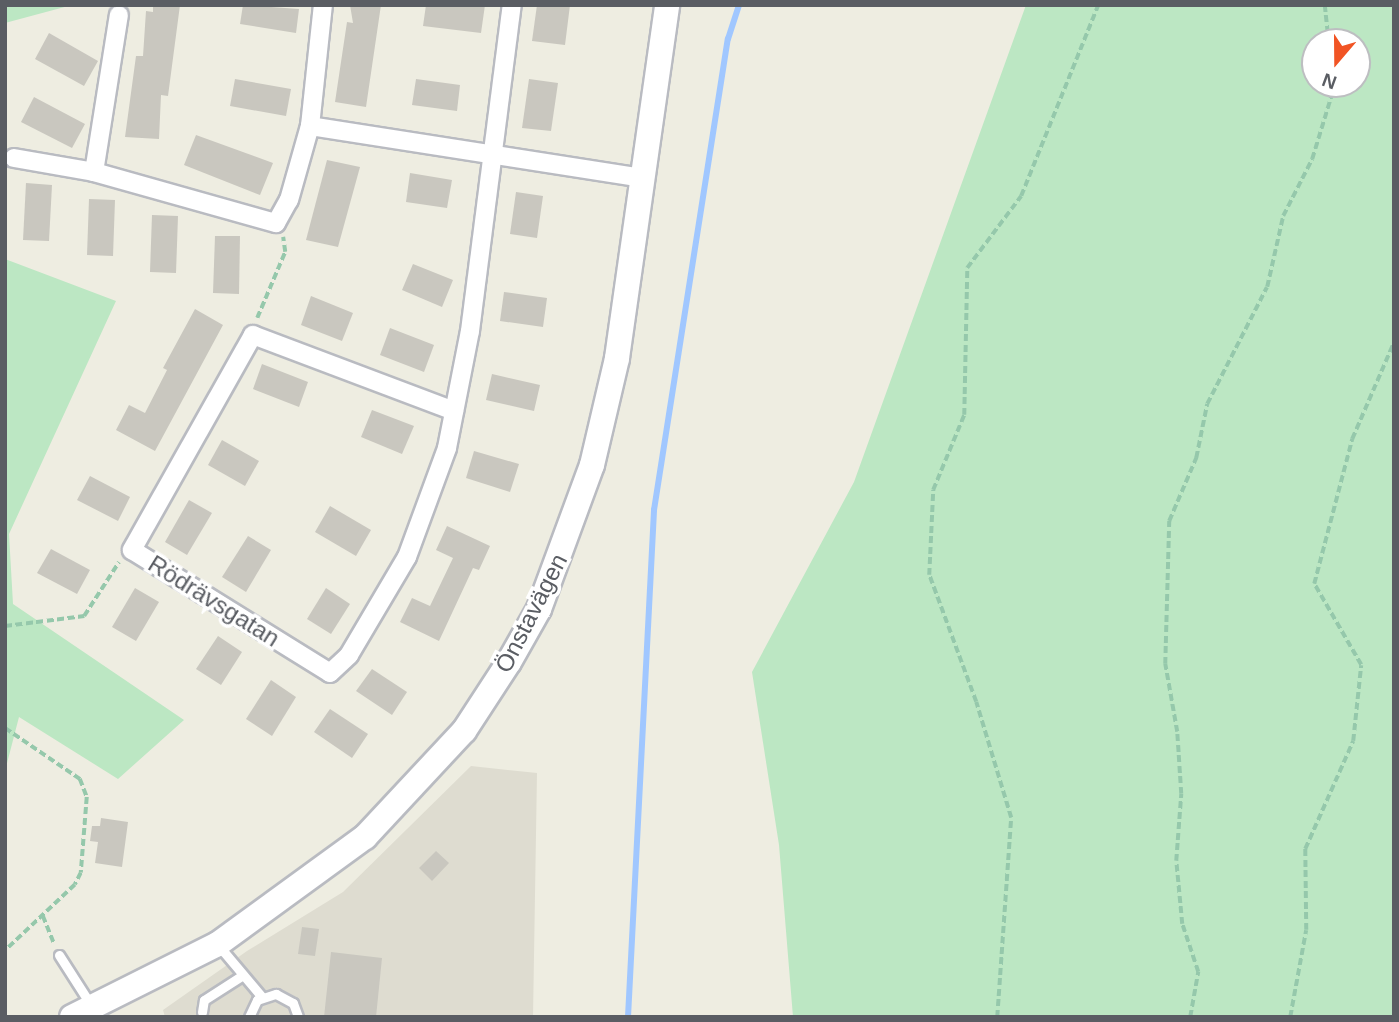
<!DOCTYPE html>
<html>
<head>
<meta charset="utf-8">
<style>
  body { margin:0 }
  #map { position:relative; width:1399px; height:1022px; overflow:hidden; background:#eeede1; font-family:Helvetica,sans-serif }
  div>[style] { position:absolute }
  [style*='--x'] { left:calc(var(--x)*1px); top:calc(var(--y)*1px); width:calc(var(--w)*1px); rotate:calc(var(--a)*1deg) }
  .education>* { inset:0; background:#dedcd0 }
  .green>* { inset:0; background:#bce7c3 }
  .stream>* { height:6px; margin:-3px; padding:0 3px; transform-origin:3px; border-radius:3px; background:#a0c7ff }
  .building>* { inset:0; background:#c9c7bf }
  .path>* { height:3.5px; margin-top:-1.75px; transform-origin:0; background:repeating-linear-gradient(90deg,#95c8ab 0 7px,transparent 0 10.5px) }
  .roads { filter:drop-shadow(2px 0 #b9bbc1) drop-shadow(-2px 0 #b9bbc1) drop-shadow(0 2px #b9bbc1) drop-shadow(0 -2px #b9bbc1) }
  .lane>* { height:9px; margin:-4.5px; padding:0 4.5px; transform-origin:4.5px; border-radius:4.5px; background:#fff }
  .street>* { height:18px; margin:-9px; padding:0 9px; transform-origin:9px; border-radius:9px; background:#fff }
  .secondary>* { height:24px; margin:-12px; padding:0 12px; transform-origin:12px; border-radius:12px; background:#fff }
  span { translate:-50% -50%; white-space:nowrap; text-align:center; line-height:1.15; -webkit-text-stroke:7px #fff; paint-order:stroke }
  .street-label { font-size:24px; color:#5a5d63 }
  .frame { position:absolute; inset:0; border:7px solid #5a5d63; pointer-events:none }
  .north { position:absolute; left:1301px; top:28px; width:70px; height:70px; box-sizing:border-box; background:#fff; border:2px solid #bdbec1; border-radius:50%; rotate:200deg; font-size:19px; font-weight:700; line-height:28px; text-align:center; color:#5a5d63 }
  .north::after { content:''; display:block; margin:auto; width:24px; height:32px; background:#f15424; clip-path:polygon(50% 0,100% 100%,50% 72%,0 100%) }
</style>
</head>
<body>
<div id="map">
  <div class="education">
    <i style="clip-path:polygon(471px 766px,537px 773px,533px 1017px,165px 1017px,163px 1010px,247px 951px,343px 892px)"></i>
  </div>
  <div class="green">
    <i style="clip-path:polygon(5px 5px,72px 5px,5px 23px)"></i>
    <i style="clip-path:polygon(evenodd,1026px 5px,1394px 5px,1394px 1017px,793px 1017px,779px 845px,752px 672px,854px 482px,1026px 5px,1315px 42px,1357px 42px,1357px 84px,1315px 84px,1315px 42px)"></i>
    <i style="clip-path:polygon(5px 259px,116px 301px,9px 534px,13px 604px,184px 720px,118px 779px,19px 717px,5px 771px)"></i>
  </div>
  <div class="stream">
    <i style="--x:628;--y:1017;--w:508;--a:-87.06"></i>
    <i style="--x:654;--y:510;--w:477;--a:-81.1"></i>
    <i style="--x:728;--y:39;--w:36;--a:-72"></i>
  </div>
  <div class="building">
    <i style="clip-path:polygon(153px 5px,180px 5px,168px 96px,161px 95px,159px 139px,125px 137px,136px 56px,143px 56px,146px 11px,153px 12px)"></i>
    <i style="clip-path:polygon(243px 5px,299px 9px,296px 33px,240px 24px)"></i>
    <i style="clip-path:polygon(350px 5px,381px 5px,366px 107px,335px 102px,347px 22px,353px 23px)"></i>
    <i style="clip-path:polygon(426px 5px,485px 5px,481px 33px,423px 26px)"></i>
    <i style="clip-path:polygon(537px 5px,570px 5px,565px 45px,532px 41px)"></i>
    <i style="clip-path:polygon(49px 33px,98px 61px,84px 86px,35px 59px)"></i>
    <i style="clip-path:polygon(235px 79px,291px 89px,286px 116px,230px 106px)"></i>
    <i style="clip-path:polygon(416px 79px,460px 85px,457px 111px,412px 105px)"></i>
    <i style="clip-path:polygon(529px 79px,558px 83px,551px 131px,522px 128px)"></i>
    <i style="clip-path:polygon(34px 97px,85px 124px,72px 148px,21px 122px)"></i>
    <i style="clip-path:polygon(196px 135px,273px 163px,260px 195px,184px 165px)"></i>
    <i style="clip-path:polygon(327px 160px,360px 167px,338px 247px,306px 240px)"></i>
    <i style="clip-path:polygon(410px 173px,452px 180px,447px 208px,406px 202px)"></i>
    <i style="clip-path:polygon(26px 183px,52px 185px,49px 241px,23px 240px)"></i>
    <i style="clip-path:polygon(516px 192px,543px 196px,537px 238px,510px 234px)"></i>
    <i style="clip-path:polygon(89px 199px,115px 200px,113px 256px,87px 255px)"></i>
    <i style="clip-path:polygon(152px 215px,178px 216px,176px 273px,150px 272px)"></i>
    <i style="clip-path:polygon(215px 236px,240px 236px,239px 294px,213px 293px)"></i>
    <i style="clip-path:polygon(413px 264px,453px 280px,442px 307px,402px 290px)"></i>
    <i style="clip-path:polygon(504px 292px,547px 298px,543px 327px,500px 321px)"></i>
    <i style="clip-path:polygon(311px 296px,353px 313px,342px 341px,301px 325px)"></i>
    <i style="clip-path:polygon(195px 309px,223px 325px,155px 451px,116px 430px,129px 405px,145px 413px,167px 370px,163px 368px)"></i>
    <i style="clip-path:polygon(390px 328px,434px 345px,424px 372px,380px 355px)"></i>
    <i style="clip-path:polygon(262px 364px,308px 382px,299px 407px,253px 389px)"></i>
    <i style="clip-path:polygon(492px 374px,540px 385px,534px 411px,486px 400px)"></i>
    <i style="clip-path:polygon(372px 410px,414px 426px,402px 454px,361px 437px)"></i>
    <i style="clip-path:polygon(222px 440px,259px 461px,245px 486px,208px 465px)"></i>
    <i style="clip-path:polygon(474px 451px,519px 464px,510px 492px,466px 478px)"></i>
    <i style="clip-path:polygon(90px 476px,130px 497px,118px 521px,77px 500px)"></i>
    <i style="clip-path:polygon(189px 500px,212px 513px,187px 555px,165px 542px)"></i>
    <i style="clip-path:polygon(330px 506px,371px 530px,356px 556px,315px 532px)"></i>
    <i style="clip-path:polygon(447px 526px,490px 546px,479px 570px,473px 568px,439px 641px,400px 622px,412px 598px,430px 606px,453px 558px,436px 550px)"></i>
    <i style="clip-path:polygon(248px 536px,271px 550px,246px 592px,222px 577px)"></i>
    <i style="clip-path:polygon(51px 549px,90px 570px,77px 594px,37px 573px)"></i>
    <i style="clip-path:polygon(135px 588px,159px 602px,136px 641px,112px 627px)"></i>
    <i style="clip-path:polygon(326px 588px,350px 604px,331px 634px,307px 619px)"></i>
    <i style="clip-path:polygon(218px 636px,242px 652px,221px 685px,196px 669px)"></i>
    <i style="clip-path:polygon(372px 669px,407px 692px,392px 715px,356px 691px)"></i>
    <i style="clip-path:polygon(271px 680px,296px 697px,272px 736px,246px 719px)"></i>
    <i style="clip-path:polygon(330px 709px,368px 734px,352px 758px,314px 732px)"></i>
    <i style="clip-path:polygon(101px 818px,128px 822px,122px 867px,95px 863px,98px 842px,90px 841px,92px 826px,100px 826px)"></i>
    <i style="clip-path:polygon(436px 851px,449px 863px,432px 881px,419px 868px)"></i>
    <i style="clip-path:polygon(302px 927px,319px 929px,315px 956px,298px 954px)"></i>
    <i style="clip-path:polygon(331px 952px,382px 958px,376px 1017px,324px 1017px)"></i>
  </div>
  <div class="path">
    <i style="--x:1325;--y:5;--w:37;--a:84"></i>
    <i style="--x:257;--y:318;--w:72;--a:-67"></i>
    <i style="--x:285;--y:252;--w:15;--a:-98"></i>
    <i style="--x:5;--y:626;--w:80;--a:-7.2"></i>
    <i style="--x:84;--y:616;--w:64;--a:-57.1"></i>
    <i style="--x:5;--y:728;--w:91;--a:34.2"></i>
    <i style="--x:80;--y:779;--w:19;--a:69"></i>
    <i style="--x:87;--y:797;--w:76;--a:94.5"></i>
    <i style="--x:81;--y:873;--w:13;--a:117"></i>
    <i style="--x:75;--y:885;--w:96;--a:136.7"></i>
    <i style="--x:43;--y:916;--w:29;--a:68"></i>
    <i style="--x:997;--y:1017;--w:199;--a:-86"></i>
    <i style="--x:1011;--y:818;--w:121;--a:-106.8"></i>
    <i style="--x:976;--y:702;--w:135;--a:-110.3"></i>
    <i style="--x:929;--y:575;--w:85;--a:-87.3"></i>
    <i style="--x:933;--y:490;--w:81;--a:-67.5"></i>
    <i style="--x:964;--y:415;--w:147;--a:-88.8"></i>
    <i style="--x:967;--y:268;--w:90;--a:-53.1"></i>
    <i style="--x:1021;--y:196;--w:206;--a:-68"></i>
    <i style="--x:1190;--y:1017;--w:46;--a:-79.9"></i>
    <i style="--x:1198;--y:972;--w:51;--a:-108.4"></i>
    <i style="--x:1182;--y:924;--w:63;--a:-95.4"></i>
    <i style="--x:1176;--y:861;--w:67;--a:-85.7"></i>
    <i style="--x:1181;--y:794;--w:62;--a:-93.7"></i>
    <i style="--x:1177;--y:732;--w:69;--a:-100"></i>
    <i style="--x:1165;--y:664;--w:143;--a:-88.4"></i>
    <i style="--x:1169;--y:521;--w:69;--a:-66.8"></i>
    <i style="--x:1196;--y:458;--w:55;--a:-78.5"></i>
    <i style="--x:1207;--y:404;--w:131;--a:-62.9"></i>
    <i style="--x:1267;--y:287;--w:73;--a:-77.3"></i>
    <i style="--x:1283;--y:216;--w:64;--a:-63"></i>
    <i style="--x:1312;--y:159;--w:78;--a:-73"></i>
    <i style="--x:1290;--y:1017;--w:88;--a:-79.6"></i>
    <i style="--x:1306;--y:930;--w:81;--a:-90.7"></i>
    <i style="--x:1305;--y:849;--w:118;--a:-66"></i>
    <i style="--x:1353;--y:741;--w:76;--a:-84"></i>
    <i style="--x:1361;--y:665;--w:94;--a:-120.1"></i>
    <i style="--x:1314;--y:584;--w:150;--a:-75.3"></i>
    <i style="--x:1352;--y:439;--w:106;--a:-66.6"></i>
  </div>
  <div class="roads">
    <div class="lane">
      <i style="--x:219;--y:946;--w:67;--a:49.9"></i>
      <i style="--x:59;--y:955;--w:59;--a:57.4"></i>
      <i style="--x:202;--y:1012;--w:12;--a:-81"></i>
      <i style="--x:204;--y:1000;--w:46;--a:-32.7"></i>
      <i style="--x:249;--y:1017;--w:19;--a:-65"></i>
      <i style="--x:257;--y:1000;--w:20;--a:-18"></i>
      <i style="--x:276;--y:994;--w:19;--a:28"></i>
      <i style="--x:293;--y:1003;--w:15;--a:70"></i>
    </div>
    <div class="street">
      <i style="--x:310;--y:126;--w:335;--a:8.9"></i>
      <i style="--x:14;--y:158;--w:81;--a:9.9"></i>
      <i style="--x:94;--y:172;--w:189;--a:15.7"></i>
      <i style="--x:276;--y:223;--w:26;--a:-61"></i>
      <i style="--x:289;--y:200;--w:77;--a:-74.2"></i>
      <i style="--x:310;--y:126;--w:122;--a:-83.9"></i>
      <i style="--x:94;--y:172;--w:159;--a:-81"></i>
      <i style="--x:454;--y:411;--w:215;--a:-159.3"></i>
      <i style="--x:253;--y:335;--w:247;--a:119.4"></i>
      <i style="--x:132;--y:550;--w:233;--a:31.8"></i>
      <i style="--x:330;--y:673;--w:26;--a:-43"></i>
      <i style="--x:349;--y:655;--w:114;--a:-59.4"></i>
      <i style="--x:407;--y:557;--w:116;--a:-69.8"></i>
      <i style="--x:447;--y:448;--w:119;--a:-78.9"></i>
      <i style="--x:470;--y:331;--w:329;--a:-82.7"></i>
    </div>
    <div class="secondary">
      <i style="--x:72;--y:1017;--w:163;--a:-26.6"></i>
      <i style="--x:218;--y:944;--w:182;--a:-36.1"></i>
      <i style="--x:365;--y:837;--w:145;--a:-47"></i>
      <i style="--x:464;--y:731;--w:82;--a:-56.9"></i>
      <i style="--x:509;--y:662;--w:61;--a:-60.5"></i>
      <i style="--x:539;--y:609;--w:153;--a:-69.8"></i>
      <i style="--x:592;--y:465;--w:110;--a:-76.8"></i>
      <i style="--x:617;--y:358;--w:357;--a:-81.9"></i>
    </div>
  </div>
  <div class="street-label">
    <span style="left:214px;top:601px;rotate:32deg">Rödrävsgatan</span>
    <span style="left:531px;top:613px;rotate:-63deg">Önstavägen</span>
  </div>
  <div class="frame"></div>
  <div class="north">N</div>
</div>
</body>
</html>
